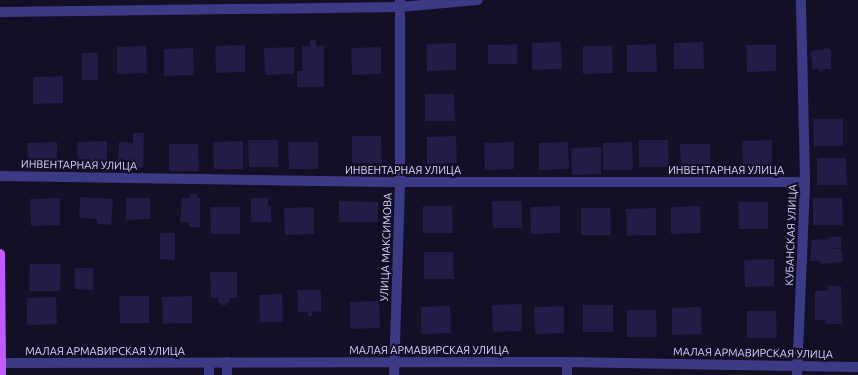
<!DOCTYPE html>
<html>
<head>
<meta charset="utf-8">
<style>
  body { margin:0 }
  #map { position:relative; width:858px; height:375px; overflow:hidden; background:#130f26; font-family:Ubuntu,sans-serif }
  div>[style] { position:absolute }
  [style*='--x'] { left:calc(var(--x)*1px); top:calc(var(--y)*1px); width:calc(var(--w)*1px); rotate:calc(var(--a)*1deg) }
  .building>* { inset:0; background:#241b47 }
  .minor>* { height:10px; margin:-5px; padding:0 5px; transform-origin:5px; border-radius:5px; background:#3d3a85 }
  .major>* { height:10px; margin:-5px; padding:0 5px; transform-origin:5px; border-radius:5px; background:#c25bff }
  span { translate:-50% -50%; white-space:nowrap; text-align:center; line-height:1.15; -webkit-text-stroke:4px #130f26; paint-order:stroke }
  .street-label { font-size:11px; color:#d9d4ff }
</style>
</head>
<body>
<div id="map">
  <div class="building">
    <i style="clip-path:polygon(310px 40px,316px 40px,316px 46px,324px 46px,324px 87px,297px 87px,297px 71px,302px 71px,302px 46px,310px 46px)"></i>
    <i style="clip-path:polygon(561px 42px,562px 69px,532px 70px,532px 43px)"></i>
    <i style="clip-path:polygon(703px 42px,704px 69px,674px 69px,674px 43px)"></i>
    <i style="clip-path:polygon(456px 43px,456px 70px,427px 71px,426px 44px)"></i>
    <i style="clip-path:polygon(517px 44px,518px 64px,488px 64px,488px 45px)"></i>
    <i style="clip-path:polygon(656px 44px,657px 72px,627px 72px,627px 45px)"></i>
    <i style="clip-path:polygon(245px 45px,245px 72px,216px 73px,215px 46px)"></i>
    <i style="clip-path:polygon(746px 45px,776px 45px,776px 71px,747px 72px)"></i>
    <i style="clip-path:polygon(146px 46px,147px 73px,117px 74px,117px 47px)"></i>
    <i style="clip-path:polygon(583px 46px,612px 46px,613px 73px,583px 74px)"></i>
    <i style="clip-path:polygon(294px 47px,294px 74px,265px 75px,264px 48px)"></i>
    <i style="clip-path:polygon(381px 47px,381px 74px,352px 75px,351px 48px)"></i>
    <i style="clip-path:polygon(824px 47px,831px 50px,831px 69px,824px 69px,821px 72px,818px 69px,812px 70px,812px 58px,809px 56px,812px 50px,823px 50px)"></i>
    <i style="clip-path:polygon(193px 48px,194px 75px,164px 76px,164px 49px)"></i>
    <i style="clip-path:polygon(82px 53px,98px 53px,98px 80px,82px 80px)"></i>
    <i style="clip-path:polygon(63px 76px,63px 103px,33px 104px,33px 77px)"></i>
    <i style="clip-path:polygon(425px 94px,454px 94px,455px 121px,425px 121px)"></i>
    <i style="clip-path:polygon(813px 119px,843px 119px,843px 146px,814px 146px)"></i>
    <i style="clip-path:polygon(133px 133px,144px 133px,143px 168px,118px 167px,119px 142px,133px 143px)"></i>
    <i style="clip-path:polygon(352px 136px,381px 136px,382px 163px,352px 163px)"></i>
    <i style="clip-path:polygon(456px 136px,457px 163px,427px 164px,427px 137px)"></i>
    <i style="clip-path:polygon(248px 140px,278px 140px,278px 167px,249px 167px)"></i>
    <i style="clip-path:polygon(639px 140px,668px 140px,669px 167px,639px 167px)"></i>
    <i style="clip-path:polygon(772px 140px,772px 167px,743px 168px,742px 141px)"></i>
    <i style="clip-path:polygon(107px 141px,107px 168px,78px 169px,77px 142px)"></i>
    <i style="clip-path:polygon(243px 141px,243px 169px,214px 169px,213px 142px)"></i>
    <i style="clip-path:polygon(57px 142px,57px 169px,28px 170px,27px 143px)"></i>
    <i style="clip-path:polygon(288px 142px,318px 142px,318px 169px,289px 169px)"></i>
    <i style="clip-path:polygon(514px 142px,514px 169px,485px 170px,484px 143px)"></i>
    <i style="clip-path:polygon(568px 142px,569px 169px,539px 170px,539px 143px)"></i>
    <i style="clip-path:polygon(632px 142px,633px 170px,603px 170px,603px 143px)"></i>
    <i style="clip-path:polygon(169px 144px,198px 144px,199px 171px,169px 171px)"></i>
    <i style="clip-path:polygon(680px 144px,710px 144px,710px 171px,681px 171px)"></i>
    <i style="clip-path:polygon(601px 147px,601px 174px,572px 175px,571px 148px)"></i>
    <i style="clip-path:polygon(817px 158px,846px 158px,847px 185px,817px 185px)"></i>
    <i style="clip-path:polygon(190px 194px,197px 194px,197px 198px,200px 198px,200px 227px,189px 227px,189px 222px,180px 222px,182px 198px,190px 198px)"></i>
    <i style="clip-path:polygon(80px 197px,113px 199px,111px 225px,97px 224px,97px 219px,79px 218px)"></i>
    <i style="clip-path:polygon(60px 198px,60px 225px,31px 226px,30px 199px)"></i>
    <i style="clip-path:polygon(126px 198px,150px 198px,150px 219px,126px 220px)"></i>
    <i style="clip-path:polygon(251px 198px,268px 198px,268px 206px,271px 206px,271px 222px,251px 222px)"></i>
    <i style="clip-path:polygon(813px 198px,842px 198px,843px 225px,813px 225px)"></i>
    <i style="clip-path:polygon(339px 201px,378px 202px,378px 222px,339px 222px)"></i>
    <i style="clip-path:polygon(492px 201px,522px 201px,522px 228px,493px 228px)"></i>
    <i style="clip-path:polygon(738px 202px,768px 202px,768px 229px,739px 229px)"></i>
    <i style="clip-path:polygon(423px 206px,452px 206px,453px 233px,423px 233px)"></i>
    <i style="clip-path:polygon(560px 206px,560px 233px,531px 234px,530px 207px)"></i>
    <i style="clip-path:polygon(700px 206px,701px 233px,671px 234px,671px 207px)"></i>
    <i style="clip-path:polygon(210px 207px,240px 207px,240px 234px,211px 234px)"></i>
    <i style="clip-path:polygon(314px 207px,314px 234px,285px 235px,284px 208px)"></i>
    <i style="clip-path:polygon(581px 208px,610px 208px,611px 235px,581px 235px)"></i>
    <i style="clip-path:polygon(656px 208px,656px 235px,627px 236px,626px 209px)"></i>
    <i style="clip-path:polygon(160px 233px,175px 233px,175px 260px,160px 259px)"></i>
    <i style="clip-path:polygon(829px 237px,841px 237px,841px 248px,829px 249px,842px 249px,843px 262px,821px 264px,820px 261px,810px 261px,812px 240px,829px 239px)"></i>
    <i style="clip-path:polygon(424px 252px,453px 252px,454px 279px,424px 279px)"></i>
    <i style="clip-path:polygon(774px 259px,774px 286px,745px 287px,744px 260px)"></i>
    <i style="clip-path:polygon(30px 264px,61px 264px,60px 291px,29px 291px)"></i>
    <i style="clip-path:polygon(75px 268px,94px 268px,93px 290px,74px 289px)"></i>
    <i style="clip-path:polygon(210px 272px,237px 272px,237px 298px,229px 298px,229px 302px,226px 305px,222px 305px,218px 302px,218px 298px,211px 298px)"></i>
    <i style="clip-path:polygon(828px 286px,841px 286px,842px 324px,826px 324px,825px 320px,815px 320px,815px 291px,828px 290px)"></i>
    <i style="clip-path:polygon(297px 290px,321px 290px,321px 311px,312px 312px,313px 316px,308px 316px,308px 312px,298px 312px)"></i>
    <i style="clip-path:polygon(282px 294px,283px 322px,260px 322px,259px 295px)"></i>
    <i style="clip-path:polygon(119px 296px,149px 296px,149px 323px,120px 323px)"></i>
    <i style="clip-path:polygon(192px 296px,192px 323px,163px 324px,162px 297px)"></i>
    <i style="clip-path:polygon(56px 297px,57px 324px,27px 325px,27px 298px)"></i>
    <i style="clip-path:polygon(379px 301px,380px 328px,350px 329px,350px 302px)"></i>
    <i style="clip-path:polygon(522px 304px,522px 331px,493px 332px,492px 305px)"></i>
    <i style="clip-path:polygon(583px 305px,613px 305px,613px 332px,583px 332px)"></i>
    <i style="clip-path:polygon(450px 306px,451px 333px,421px 334px,421px 307px)"></i>
    <i style="clip-path:polygon(564px 306px,564px 333px,535px 334px,534px 307px)"></i>
    <i style="clip-path:polygon(701px 307px,702px 334px,672px 335px,672px 308px)"></i>
    <i style="clip-path:polygon(627px 310px,656px 310px,657px 337px,627px 337px)"></i>
    <i style="clip-path:polygon(747px 311px,776px 311px,777px 338px,747px 338px)"></i>
  </div>
  <div class="minor">
    <i style="--x:0;--y:12;--w:400;--a:-0.7"></i>
    <i style="--x:400;--y:7;--w:78;--a:-5.1"></i>
    <i style="--x:0;--y:176;--w:400;--a:0.9"></i>
    <i style="--x:400;--y:182;--w:405;--a:0"></i>
    <i style="--x:227;--y:362;--w:13;--a:90"></i>
    <i style="--x:0;--y:363;--w:567;--a:-0.1"></i>
    <i style="--x:567;--y:362;--w:291;--a:1"></i>
    <i style="--x:209;--y:375;--w:12;--a:-90"></i>
    <i style="--x:394;--y:375;--w:193;--a:-88.2"></i>
    <i style="--x:400;--y:182;--w:182;--a:-90"></i>
    <i style="--x:567;--y:375;--w:13;--a:-90"></i>
    <i style="--x:797;--y:375;--w:193;--a:-87.6"></i>
    <i style="--x:805;--y:182;--w:182;--a:-91.3"></i>
  </div>
  <div class="major">
    <i style="--x:0;--y:254;--w:121;--a:89.5"></i>
  </div>
  <div class="street-label">
    <span style="left:79px;top:165px;rotate:1deg">ИНВЕНТАРНАЯ УЛИЦА</span>
    <span style="left:403px;top:170px">ИНВЕНТАРНАЯ УЛИЦА</span>
    <span style="left:726px;top:170px">ИНВЕНТАРНАЯ УЛИЦА</span>
    <span style="left:791px;top:235px;rotate:-88deg">КУБАНСКАЯ УЛИЦА</span>
    <span style="left:386px;top:247px;rotate:-88deg">УЛИЦА МАКСИМОВА</span>
    <span style="left:429px;top:350px">МАЛАЯ АРМАВИРСКАЯ УЛИЦА</span>
    <span style="left:105px;top:351px">МАЛАЯ АРМАВИРСКАЯ УЛИЦА</span>
    <span style="left:753px;top:353px;rotate:1deg">МАЛАЯ АРМАВИРСКАЯ УЛИЦА</span>
  </div>
</div>
</body>
</html>
